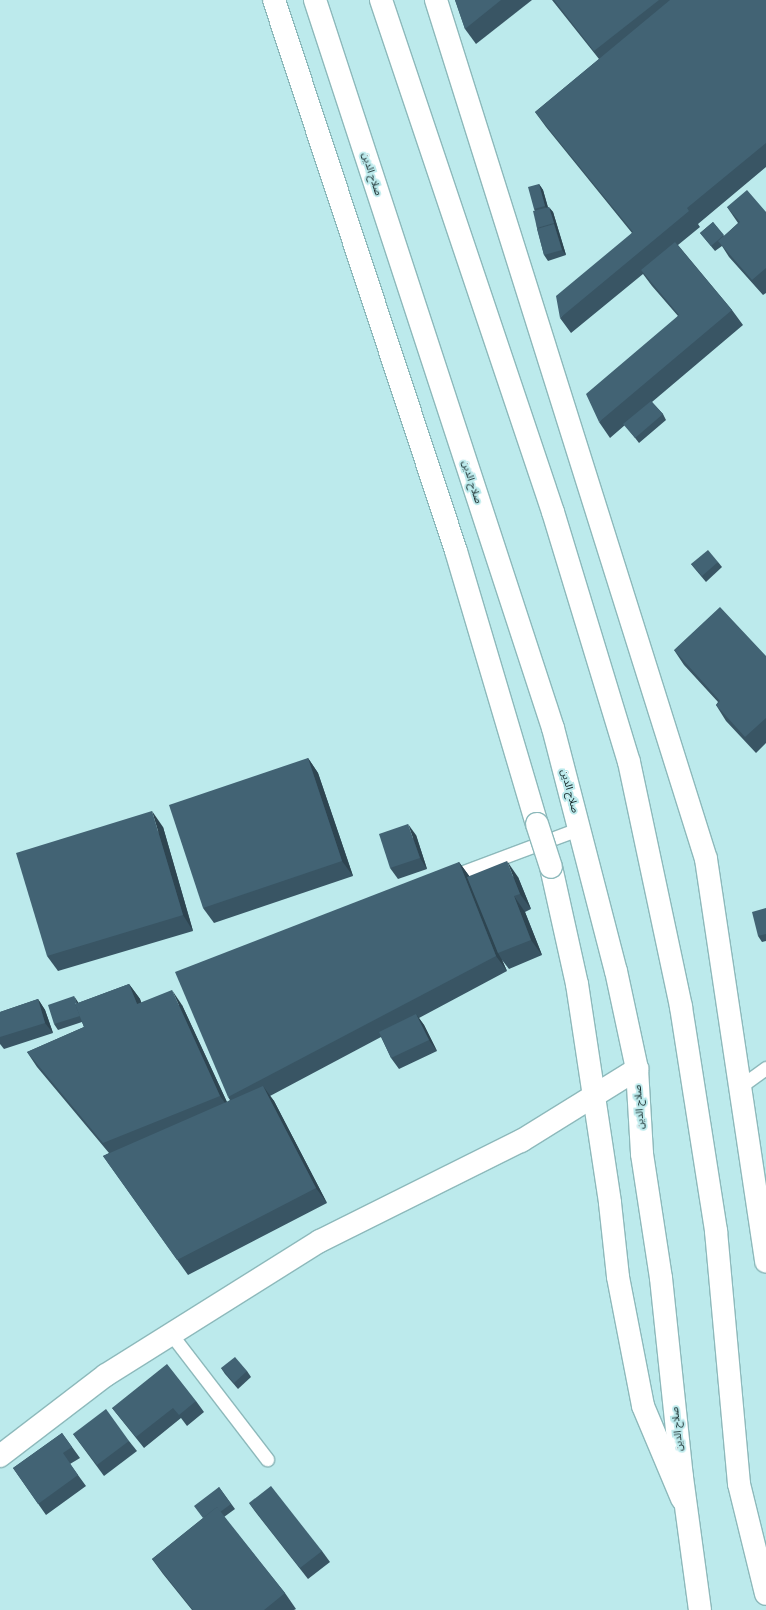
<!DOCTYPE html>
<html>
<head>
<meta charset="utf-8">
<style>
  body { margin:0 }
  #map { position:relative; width:766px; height:1610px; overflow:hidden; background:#bceaec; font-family:"Noto Sans","Noto Sans Arabic",sans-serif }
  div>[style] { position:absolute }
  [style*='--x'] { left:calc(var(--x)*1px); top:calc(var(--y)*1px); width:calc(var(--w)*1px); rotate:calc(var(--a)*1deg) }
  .roads { filter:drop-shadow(1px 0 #8db9bb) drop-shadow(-1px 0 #8db9bb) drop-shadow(0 1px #8db9bb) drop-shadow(0 -1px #8db9bb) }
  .lane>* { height:13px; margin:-6.5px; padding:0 6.5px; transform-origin:6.5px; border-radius:6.5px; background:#fff }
  .street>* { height:22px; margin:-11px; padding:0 11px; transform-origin:11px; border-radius:11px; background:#fff }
  .secondary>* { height:22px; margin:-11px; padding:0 11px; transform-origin:11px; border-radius:11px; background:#fff }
  .highway>* { height:22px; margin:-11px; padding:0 11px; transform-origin:11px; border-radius:11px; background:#fff }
  .bridges { filter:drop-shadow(1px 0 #8db9bb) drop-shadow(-1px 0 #8db9bb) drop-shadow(0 1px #8db9bb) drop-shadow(0 -1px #8db9bb) }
  .secondary-bridge>* { height:22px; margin:-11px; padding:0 11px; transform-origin:11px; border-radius:11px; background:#fff }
  .wall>* { inset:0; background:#395564 }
  .shaded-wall>* { inset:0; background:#2e4551 }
  .building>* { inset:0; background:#426374 }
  span { translate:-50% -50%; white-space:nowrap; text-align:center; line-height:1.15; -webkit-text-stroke:4px #bceaec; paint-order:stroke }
  .street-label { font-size:10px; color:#112324 }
</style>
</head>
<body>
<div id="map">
  <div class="roads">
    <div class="lane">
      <i style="--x:450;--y:877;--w:140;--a:-20.5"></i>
      <i style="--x:741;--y:1086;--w:31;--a:-36"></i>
      <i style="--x:171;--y:1334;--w:158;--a:52.5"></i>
    </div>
    <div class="street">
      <i style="--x:0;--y:1456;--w:133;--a:-37.4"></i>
      <i style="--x:106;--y:1375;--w:252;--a:-32.1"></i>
      <i style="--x:320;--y:1241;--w:225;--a:-26.5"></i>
      <i style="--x:521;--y:1141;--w:137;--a:-31.8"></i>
    </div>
    <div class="secondary">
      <i style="--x:274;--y:0;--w:580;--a:71.72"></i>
      <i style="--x:456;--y:551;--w:285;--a:73.5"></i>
      <i style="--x:436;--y:0;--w:900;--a:72.55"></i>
      <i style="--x:706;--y:859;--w:407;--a:81.5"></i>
      <i style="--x:551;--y:867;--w:120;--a:77.5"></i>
      <i style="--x:577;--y:984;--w:221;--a:81.4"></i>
      <i style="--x:610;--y:1203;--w:74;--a:83.8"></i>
      <i style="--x:618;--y:1277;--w:131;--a:79"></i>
      <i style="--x:643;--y:1406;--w:101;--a:67.2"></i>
    </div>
    <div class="highway">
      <i style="--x:315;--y:0;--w:766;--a:71.9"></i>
      <i style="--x:553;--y:728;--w:251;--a:75.5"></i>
      <i style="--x:616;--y:971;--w:100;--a:77.9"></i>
      <i style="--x:637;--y:1069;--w:85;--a:86.6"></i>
      <i style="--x:642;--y:1154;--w:125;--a:81.3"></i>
      <i style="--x:661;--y:1278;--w:200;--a:84"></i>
      <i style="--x:682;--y:1477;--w:134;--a:82.3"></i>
      <i style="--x:381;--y:0;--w:540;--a:71.43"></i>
      <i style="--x:553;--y:512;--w:261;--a:73.1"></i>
      <i style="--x:629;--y:762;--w:250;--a:78"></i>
      <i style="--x:681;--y:1007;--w:227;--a:81.1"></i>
      <i style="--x:716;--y:1231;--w:254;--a:84.8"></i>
      <i style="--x:739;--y:1484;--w:113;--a:76.2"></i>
    </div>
  </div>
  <div class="bridges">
    <div class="secondary-bridge">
      <i style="--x:537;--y:824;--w:45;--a:72"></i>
    </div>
  </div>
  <div class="wall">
    <i style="clip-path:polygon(455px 0,532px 0,476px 44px,465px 29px)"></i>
    <i style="clip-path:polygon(552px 0,766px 0,766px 167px,698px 224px,700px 227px,678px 245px,732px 310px,743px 325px,652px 402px,663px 414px,666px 420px,639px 443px,625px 425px,610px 438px,599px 422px,678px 316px,652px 286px,643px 274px,571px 333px,560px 318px,632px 233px,546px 127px,535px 112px,599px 59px)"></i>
    <i style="clip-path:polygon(539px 184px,543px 190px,548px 207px,553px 212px,566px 255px,548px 261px,544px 255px,537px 228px,535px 211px,534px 209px)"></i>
    <i style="clip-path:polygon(727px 207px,766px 212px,766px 293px,763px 295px,729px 257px,722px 246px,715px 251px,700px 233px,713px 222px,724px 236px,738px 223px)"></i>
    <i style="clip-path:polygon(718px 562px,722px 567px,706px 582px,695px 569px,691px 564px)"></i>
    <i style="clip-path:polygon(674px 650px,766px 656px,766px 743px,756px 753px,726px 721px,716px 705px,718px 702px,684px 665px)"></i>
    <i style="clip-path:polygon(308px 758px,318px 773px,353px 876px,214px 923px,203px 908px)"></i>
    <i style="clip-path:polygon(163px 827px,193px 931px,58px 971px,47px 956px)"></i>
    <i style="clip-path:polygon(416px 835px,427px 869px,398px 879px,390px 868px)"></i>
    <i style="clip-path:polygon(459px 862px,469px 876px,518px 877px,531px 909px,525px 912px,542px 955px,509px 969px,502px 960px,507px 971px,419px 1018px,424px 1025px,437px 1051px,399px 1069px,391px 1058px,381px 1037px,270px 1096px,274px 1101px,327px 1203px,188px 1275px,103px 1156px,109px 1153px,37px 1067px,27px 1052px,84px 1027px,82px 1022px,58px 1030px,54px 1024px,78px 1002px,78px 1003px,129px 984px,140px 999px,141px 1003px,182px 1005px,227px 1102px,230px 1100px,228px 1097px)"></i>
    <i style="clip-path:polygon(766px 908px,766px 941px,762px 942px,758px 936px)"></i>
    <i style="clip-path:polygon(38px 999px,45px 1010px,53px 1033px,4px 1049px,0 1044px,0 1012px)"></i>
    <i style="clip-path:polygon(221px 1368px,247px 1371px,251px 1377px,238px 1389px,225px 1374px)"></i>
    <i style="clip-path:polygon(196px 1401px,204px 1412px,187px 1426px,181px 1418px,144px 1448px,112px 1408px)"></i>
    <i style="clip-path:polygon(62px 1433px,80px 1458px,70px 1464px,86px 1486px,46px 1515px,13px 1468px)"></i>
    <i style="clip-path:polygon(73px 1434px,129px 1441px,137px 1451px,104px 1476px)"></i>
    <i style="clip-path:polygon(219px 1487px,235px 1509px,224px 1517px,285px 1593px,296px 1609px,294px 1610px,192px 1610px,163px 1574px,152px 1559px,203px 1518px)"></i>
    <i style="clip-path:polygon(249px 1503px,322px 1551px,330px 1562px,308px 1579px,257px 1514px)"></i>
  </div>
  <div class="shaded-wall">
    <i style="clip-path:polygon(539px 184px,543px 190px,549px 212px,545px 206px)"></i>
    <i style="clip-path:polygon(549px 207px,553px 212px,566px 255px,562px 250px)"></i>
    <i style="clip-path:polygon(308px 758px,318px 773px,353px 876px,342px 861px)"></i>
    <i style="clip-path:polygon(152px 811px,163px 827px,193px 931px,183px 915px)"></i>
    <i style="clip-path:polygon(408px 824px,416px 835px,427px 869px,420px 858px)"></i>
    <i style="clip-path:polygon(507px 861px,518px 877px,531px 909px,520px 894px)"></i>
    <i style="clip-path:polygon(459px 862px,470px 877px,498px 953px,502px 960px,507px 971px,496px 956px)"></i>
    <i style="clip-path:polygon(514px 896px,525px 912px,542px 955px,531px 940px)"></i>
    <i style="clip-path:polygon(129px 984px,140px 999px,148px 1020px,137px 1004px)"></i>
    <i style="clip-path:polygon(172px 990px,182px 1005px,231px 1111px,220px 1096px)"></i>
    <i style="clip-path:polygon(74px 996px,78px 1002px,84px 1021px,81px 1016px)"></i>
    <i style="clip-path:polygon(38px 999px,45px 1010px,53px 1033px,45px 1023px)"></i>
    <i style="clip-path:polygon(416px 1014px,424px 1025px,437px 1051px,429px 1040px)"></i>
    <i style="clip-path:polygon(263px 1086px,274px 1101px,327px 1203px,316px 1188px)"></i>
  </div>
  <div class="building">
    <i style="clip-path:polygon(455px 0,501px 0,465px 29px)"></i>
    <i style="clip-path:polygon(554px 0,659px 0,594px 51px)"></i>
    <i style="clip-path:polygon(670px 0,766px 0,766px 143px,687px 208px,689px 211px,560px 318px,556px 296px,633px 232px,535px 112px)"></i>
    <i style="clip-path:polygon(539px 184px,545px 206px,534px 209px,528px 187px)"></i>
    <i style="clip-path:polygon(747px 190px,766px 212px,766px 268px,752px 280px,718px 241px,740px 222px,727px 207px)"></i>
    <i style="clip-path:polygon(549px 207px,554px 223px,537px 228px,533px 211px)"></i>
    <i style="clip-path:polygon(713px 222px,724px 235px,711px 246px,700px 233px)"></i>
    <i style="clip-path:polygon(554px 224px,562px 250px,544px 255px,537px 229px)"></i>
    <i style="clip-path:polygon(675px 242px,732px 310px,599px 422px,586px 394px,679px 315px,641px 270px)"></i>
    <i style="clip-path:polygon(651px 401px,663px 414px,635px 438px,623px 424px)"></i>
    <i style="clip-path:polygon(708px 550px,718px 562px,702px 576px,691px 564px)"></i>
    <i style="clip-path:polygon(720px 607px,766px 656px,766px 718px,745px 737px,716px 705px,720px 701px,674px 650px)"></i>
    <i style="clip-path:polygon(308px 758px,342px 861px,203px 908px,169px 805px)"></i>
    <i style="clip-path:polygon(152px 811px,183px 915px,47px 956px,16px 853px)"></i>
    <i style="clip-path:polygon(408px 824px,420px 858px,390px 868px,379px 834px)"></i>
    <i style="clip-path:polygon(507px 861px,520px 894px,514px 896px,531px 940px,498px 953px,467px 877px)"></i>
    <i style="clip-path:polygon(459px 862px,496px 956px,228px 1097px,175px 972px)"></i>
    <i style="clip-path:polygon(766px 908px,766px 934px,758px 936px,752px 912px)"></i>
    <i style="clip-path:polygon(129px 984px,137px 1004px,172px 990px,220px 1096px,103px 1143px,27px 1052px,84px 1027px,75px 1004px)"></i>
    <i style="clip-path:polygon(74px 996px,77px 1003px,75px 1004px,80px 1016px,54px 1024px,48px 1005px)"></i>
    <i style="clip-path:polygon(38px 999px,45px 1023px,0 1037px,0 1012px)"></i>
    <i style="clip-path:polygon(416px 1014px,429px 1040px,391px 1058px,379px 1032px)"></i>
    <i style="clip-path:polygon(263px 1086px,316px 1188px,177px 1260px,103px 1156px)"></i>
    <i style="clip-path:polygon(235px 1357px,247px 1371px,234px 1383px,221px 1368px)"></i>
    <i style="clip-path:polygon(167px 1364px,196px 1401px,179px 1415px,173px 1408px,136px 1437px,112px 1408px)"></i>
    <i style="clip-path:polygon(106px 1409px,129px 1441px,97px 1465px,73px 1434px)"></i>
    <i style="clip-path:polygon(62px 1433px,72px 1447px,63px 1453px,78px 1475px,38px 1504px,13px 1468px)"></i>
    <i style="clip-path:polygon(271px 1486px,322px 1551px,300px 1568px,249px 1503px)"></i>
    <i style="clip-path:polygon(219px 1487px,231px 1504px,220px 1512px,217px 1507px,203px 1518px,194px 1506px)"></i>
    <i style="clip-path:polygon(217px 1507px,285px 1593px,264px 1610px,193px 1610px,152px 1559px)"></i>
  </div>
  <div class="street-label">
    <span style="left:372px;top:174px;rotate:72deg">صلاح الدين</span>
    <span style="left:472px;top:482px;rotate:72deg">صلاح الدين</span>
    <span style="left:570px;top:791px;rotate:75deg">صلاح الدين</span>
    <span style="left:639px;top:1107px;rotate:-94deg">صلاح الدين</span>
    <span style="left:677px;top:1429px;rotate:-96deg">صلاح الدين</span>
  </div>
</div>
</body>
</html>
